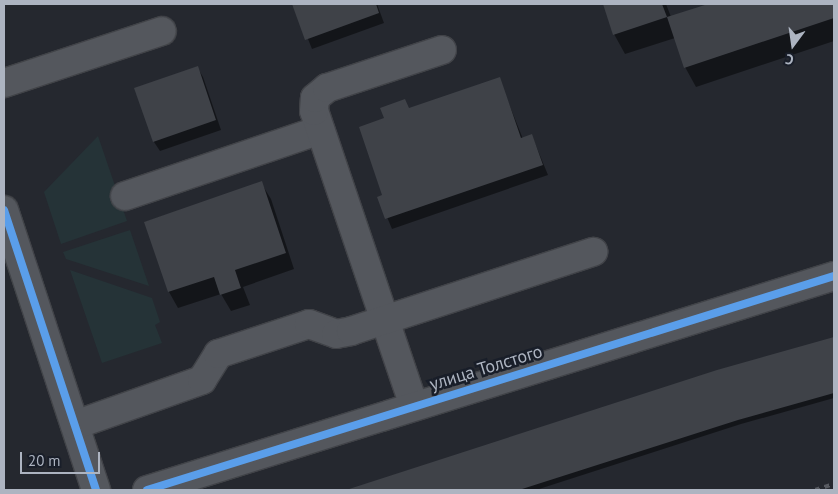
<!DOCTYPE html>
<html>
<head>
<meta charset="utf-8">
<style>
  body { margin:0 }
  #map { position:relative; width:838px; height:494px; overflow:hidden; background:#25282f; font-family:"PT Sans",sans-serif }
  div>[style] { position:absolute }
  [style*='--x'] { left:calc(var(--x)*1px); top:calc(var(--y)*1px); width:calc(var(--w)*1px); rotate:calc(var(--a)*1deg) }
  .green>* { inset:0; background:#253337 }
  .shadow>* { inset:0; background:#0007 }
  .building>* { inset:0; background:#3f4248 }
  .roads { filter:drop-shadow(1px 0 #414348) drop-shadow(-1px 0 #414348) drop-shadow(0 1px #414348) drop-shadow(0 -1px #414348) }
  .minor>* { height:28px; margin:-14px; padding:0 14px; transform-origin:14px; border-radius:14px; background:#54575d }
  .rail>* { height:4px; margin-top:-2px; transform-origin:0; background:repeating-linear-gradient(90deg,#575a61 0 5px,transparent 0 10px) }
  .cycleway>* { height:8px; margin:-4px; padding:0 4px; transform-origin:4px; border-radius:4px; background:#5a9eea }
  span { translate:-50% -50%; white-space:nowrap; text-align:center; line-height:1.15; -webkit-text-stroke:5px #191e29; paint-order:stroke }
  .street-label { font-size:18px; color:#adb4c1 }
  .frame { position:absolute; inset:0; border:5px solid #adb4c1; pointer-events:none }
  .north { position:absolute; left:768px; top:20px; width:50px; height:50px; -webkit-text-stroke:4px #191e29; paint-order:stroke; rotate:194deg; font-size:14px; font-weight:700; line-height:20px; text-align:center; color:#adb4c1 }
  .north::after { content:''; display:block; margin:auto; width:18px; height:22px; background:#adb4c1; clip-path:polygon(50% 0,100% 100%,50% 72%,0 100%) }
  .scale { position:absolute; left:20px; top:452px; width:80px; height:22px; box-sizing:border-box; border:2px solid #adb4c1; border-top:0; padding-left:6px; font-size:15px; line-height:18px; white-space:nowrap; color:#adb4c1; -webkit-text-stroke:4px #191e29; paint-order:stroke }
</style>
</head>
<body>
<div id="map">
  <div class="green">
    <i style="clip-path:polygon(98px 136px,127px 221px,61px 244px,44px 192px)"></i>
    <i style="clip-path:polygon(130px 230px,149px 286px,66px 259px,63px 252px)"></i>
    <i style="clip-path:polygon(70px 270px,152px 298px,160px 322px,155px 325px,162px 343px,102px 363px)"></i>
  </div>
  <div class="shadow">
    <i style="clip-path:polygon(294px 4px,377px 4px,384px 23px,312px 49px)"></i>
    <i style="clip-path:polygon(604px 4px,666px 4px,671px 17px,712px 4px,834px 4px,834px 41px,696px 87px,685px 67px,675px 38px,625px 54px,614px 34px)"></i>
    <i style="clip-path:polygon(197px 67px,203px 77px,221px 130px,160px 151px,154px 142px,136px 89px)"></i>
    <i style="clip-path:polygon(499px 79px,523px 139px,532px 136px,548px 175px,392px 229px,379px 198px,384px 196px,410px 109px)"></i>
    <i style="clip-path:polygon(261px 183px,271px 199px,294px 269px,243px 287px,250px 305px,231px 311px,221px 294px,178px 308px,169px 292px,145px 222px)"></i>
    <i style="clip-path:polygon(834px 338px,834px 398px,741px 424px,536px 490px,349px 490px,718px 371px)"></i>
  </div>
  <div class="building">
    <i style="clip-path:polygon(292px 4px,376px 4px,379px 13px,305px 40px)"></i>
    <i style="clip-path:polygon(603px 4px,662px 4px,667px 17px,613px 35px)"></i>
    <i style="clip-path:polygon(708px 4px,834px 4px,834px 18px,684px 68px,667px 17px)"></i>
    <i style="clip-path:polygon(198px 66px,216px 120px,153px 142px,134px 88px)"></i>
    <i style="clip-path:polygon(500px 77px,521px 138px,532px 134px,543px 165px,385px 219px,377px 197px,382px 195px,359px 127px,384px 118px,380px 108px,405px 99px,409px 108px)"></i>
    <i style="clip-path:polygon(262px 181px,286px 253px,235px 270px,241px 288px,220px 295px,214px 277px,168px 292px,144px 222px)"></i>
    <i style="clip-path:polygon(834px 337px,834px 393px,738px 420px,519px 490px,346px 490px,717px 370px)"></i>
  </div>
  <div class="roads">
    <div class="minor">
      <i style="--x:4;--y:83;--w:166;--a:-18.2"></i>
      <i style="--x:125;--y:196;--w:206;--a:-18.7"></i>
      <i style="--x:4;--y:210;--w:295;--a:71.8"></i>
      <i style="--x:414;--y:406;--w:311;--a:-108.7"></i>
      <i style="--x:314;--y:111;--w:13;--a:-86"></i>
      <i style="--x:315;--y:98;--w:16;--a:-40"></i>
      <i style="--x:327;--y:88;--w:121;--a:-18.3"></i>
      <i style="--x:75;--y:425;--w:135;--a:-19.5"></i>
      <i style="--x:202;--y:380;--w:31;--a:-58"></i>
      <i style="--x:218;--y:354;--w:96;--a:-18.2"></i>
      <i style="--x:309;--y:324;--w:29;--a:20"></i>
      <i style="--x:336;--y:334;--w:15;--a:-11"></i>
      <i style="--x:351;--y:331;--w:255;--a:-18.1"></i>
      <i style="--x:147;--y:490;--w:720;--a:-17.3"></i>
    </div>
  </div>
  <div class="rail">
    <i style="--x:815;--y:490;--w:20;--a:-18"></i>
  </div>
  <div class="cycleway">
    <i style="--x:4;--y:210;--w:295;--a:71.8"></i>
    <i style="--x:147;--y:490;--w:720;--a:-17.3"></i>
  </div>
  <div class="street-label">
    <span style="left:486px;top:368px;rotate:-17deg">улица Толстого</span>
  </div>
  <div class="frame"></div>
  <div class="north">С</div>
  <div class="scale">20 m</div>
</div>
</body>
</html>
